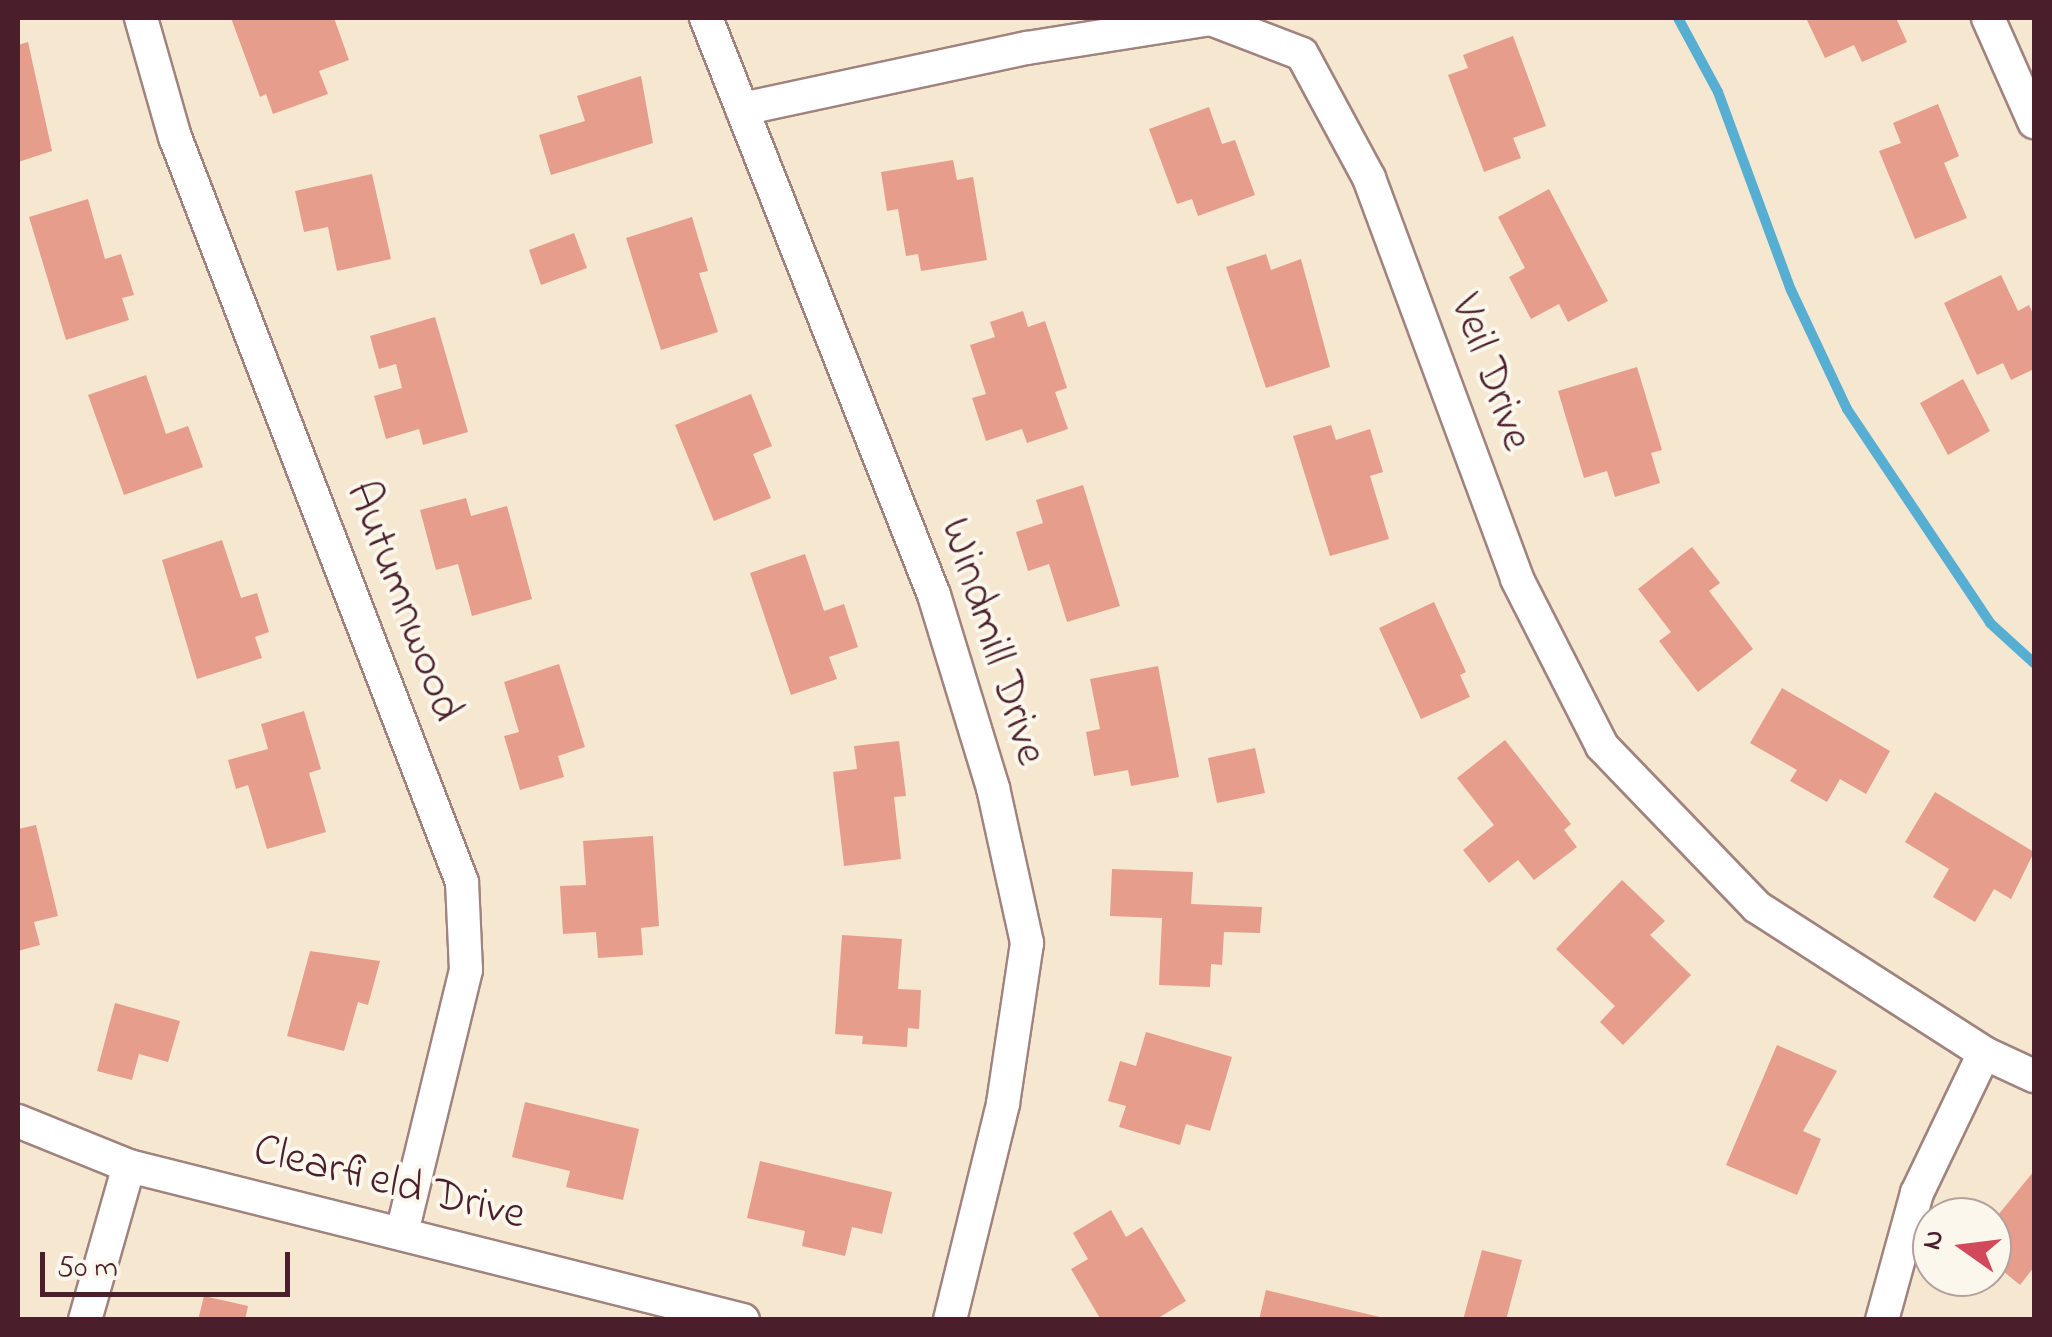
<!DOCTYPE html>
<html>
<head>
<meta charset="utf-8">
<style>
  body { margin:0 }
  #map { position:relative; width:2052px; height:1337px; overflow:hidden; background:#f5e7d0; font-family:"Indie Flower",sans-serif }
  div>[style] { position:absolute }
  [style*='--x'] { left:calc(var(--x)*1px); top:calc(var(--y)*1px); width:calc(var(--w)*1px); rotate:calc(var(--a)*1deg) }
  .stream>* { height:10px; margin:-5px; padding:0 5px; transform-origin:5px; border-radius:5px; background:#56afd3 }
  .building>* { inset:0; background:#e69d8b }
  .roads { filter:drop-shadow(2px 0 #a0837e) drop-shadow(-2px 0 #a0837e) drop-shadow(0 2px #a0837e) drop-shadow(0 -2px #a0837e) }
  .minor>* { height:32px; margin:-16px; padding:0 16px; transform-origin:16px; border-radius:16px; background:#fff }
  span { translate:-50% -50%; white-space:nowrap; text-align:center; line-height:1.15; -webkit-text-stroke:8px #fbf7ec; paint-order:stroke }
  .street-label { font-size:45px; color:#4a1f2b }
  .frame { position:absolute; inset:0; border:20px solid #4a1f2b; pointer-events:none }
  .north { position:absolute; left:1912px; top:1197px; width:100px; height:100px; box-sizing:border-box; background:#fbf7ec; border:2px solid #b4a19f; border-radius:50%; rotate:284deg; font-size:28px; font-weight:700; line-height:40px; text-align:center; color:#4a1f2b }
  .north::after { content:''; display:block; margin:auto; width:35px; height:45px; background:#d1495b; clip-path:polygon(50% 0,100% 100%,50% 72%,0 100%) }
  .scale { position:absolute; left:40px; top:1252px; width:250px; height:45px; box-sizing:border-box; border:5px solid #4a1f2b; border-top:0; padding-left:12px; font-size:30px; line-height:35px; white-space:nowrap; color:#4a1f2b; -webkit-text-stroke:8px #fbf7ec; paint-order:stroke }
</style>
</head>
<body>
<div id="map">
  <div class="stream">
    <i style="--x:1678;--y:18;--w:84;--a:61.6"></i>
    <i style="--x:1718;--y:92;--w:211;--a:69.8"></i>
    <i style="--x:1791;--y:290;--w:132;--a:64.8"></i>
    <i style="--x:1847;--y:409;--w:257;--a:56.2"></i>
    <i style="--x:1990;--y:623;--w:59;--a:42.3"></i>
  </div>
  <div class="building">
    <i style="clip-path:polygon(231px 18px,334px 18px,349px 60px,319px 71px,328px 94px,273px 114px,266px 94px,260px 97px)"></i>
    <i style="clip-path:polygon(1806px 18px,1896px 18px,1907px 42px,1862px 62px,1854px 45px,1825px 58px)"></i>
    <i style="clip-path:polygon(1513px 36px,1546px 126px,1513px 138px,1521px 158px,1484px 172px,1448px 75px,1468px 68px,1463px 55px)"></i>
    <i style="clip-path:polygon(28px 42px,52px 151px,18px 162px,18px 45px)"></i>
    <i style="clip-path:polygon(641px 76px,653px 143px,551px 175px,539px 135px,585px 121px,577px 96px)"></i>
    <i style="clip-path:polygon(1938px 104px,1959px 156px,1944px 163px,1967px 218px,1915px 239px,1879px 151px,1901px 143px,1893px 123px)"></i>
    <i style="clip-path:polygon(1209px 107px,1222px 144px,1235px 140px,1255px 195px,1198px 216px,1192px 199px,1177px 204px,1149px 129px)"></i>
    <i style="clip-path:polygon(953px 160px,957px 180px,973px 177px,987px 260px,921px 271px,918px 254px,906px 256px,898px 209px,887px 211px,881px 172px)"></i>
    <i style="clip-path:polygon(372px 174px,391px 259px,337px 271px,328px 227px,304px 232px,295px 191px)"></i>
    <i style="clip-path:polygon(1549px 189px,1608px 301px,1568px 322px,1559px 304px,1531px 319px,1509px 277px,1525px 268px,1498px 217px)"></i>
    <i style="clip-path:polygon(88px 199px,105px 259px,121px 254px,134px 295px,122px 298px,129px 320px,66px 340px,29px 217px)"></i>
    <i style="clip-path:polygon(692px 217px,708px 271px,699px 273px,718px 332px,661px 350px,626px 238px)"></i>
    <i style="clip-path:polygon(574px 233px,587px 268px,541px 285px,529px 250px)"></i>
    <i style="clip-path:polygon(1266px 254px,1271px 270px,1301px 259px,1330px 367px,1266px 388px,1226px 267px)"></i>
    <i style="clip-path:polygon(2001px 275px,2018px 311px,2029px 305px,2034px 316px,2034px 369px,2011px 380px,2003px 363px,1977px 375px,1944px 303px)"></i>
    <i style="clip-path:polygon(1023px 311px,1028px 327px,1045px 321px,1067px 388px,1055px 392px,1068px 429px,1027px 443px,1022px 429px,986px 441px,972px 398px,986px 394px,970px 345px,995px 337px,990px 322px)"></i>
    <i style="clip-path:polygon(435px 317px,468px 432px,423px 445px,419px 429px,386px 439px,374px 396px,402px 388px,396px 364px,379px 369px,370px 336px)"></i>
    <i style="clip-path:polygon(1637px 367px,1662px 450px,1651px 453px,1660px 483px,1615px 497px,1607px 471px,1584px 478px,1558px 391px)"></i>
    <i style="clip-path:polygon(146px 375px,166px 434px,188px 426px,203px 467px,124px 495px,88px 395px)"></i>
    <i style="clip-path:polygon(1963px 379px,1990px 431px,1948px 455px,1920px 403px)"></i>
    <i style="clip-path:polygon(751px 394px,772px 446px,753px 454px,771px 498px,714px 521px,675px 425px)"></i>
    <i style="clip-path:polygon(1331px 425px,1336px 440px,1370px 429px,1383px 472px,1370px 476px,1389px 539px,1330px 556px,1293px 436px)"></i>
    <i style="clip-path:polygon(1083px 485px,1120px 606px,1067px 622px,1049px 564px,1028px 571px,1016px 532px,1043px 523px,1036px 500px)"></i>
    <i style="clip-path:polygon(466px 498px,471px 516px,507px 506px,532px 599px,472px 616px,458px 564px,436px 570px,420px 510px)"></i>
    <i style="clip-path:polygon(222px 540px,241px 598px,257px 593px,269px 632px,255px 637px,262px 658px,197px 679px,162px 560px)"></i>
    <i style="clip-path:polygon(1692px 547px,1720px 583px,1709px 591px,1753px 649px,1698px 692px,1659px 641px,1671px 632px,1638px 589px)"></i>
    <i style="clip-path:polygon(805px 554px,824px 611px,844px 604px,858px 647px,829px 657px,837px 679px,791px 695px,750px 573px)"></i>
    <i style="clip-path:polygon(1434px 602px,1466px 672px,1460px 675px,1470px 697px,1421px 719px,1379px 628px)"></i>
    <i style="clip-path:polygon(559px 664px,585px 747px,558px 756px,564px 777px,520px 790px,504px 736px,519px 732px,504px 682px)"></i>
    <i style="clip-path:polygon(1158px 666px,1179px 777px,1131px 786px,1128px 770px,1094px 776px,1086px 732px,1100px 729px,1090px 679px)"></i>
    <i style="clip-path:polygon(1782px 688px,1890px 751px,1866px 794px,1840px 779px,1827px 802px,1790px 781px,1797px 770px,1750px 743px)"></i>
    <i style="clip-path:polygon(304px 711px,321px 769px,309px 773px,326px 832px,267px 849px,248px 785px,236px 789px,228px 760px,268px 749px,261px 724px)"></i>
    <i style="clip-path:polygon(1505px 740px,1571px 824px,1564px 830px,1577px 847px,1534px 880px,1518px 860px,1489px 883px,1463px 850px,1494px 825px,1457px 778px)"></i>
    <i style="clip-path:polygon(899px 741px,906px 796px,894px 797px,901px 859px,844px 866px,833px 772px,857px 769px,854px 746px)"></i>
    <i style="clip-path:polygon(1255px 748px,1265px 793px,1217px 803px,1208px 758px)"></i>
    <i style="clip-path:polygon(1935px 792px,2034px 852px,2011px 899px,1994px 889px,1975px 922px,1933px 897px,1949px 869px,1905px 842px)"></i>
    <i style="clip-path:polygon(36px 825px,58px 916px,34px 922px,40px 945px,18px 951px,18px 829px)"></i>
    <i style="clip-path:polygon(653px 836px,659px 926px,641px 928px,643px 955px,598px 958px,596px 932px,563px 934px,560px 886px,586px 885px,583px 841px)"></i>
    <i style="clip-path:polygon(1112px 869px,1193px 872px,1191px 904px,1262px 907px,1260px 933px,1224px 932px,1222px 965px,1211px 964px,1210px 987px,1159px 985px,1162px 918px,1110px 916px)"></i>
    <i style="clip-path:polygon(1622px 880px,1665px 921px,1650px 935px,1691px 975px,1623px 1045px,1600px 1022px,1615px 1006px,1556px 949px)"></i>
    <i style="clip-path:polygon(842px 935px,902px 939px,898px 989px,921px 990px,919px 1029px,908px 1028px,907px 1047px,862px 1044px,863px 1036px,835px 1034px)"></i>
    <i style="clip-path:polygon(310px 951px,380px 961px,368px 1005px,358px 1002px,344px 1051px,287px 1036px)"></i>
    <i style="clip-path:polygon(115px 1003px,180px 1021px,168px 1062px,139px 1054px,132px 1080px,97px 1071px)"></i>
    <i style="clip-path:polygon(1146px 1032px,1232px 1057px,1210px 1131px,1186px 1124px,1180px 1145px,1119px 1127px,1126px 1106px,1108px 1101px,1120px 1061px,1136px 1066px)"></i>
    <i style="clip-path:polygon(1777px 1045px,1837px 1071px,1803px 1131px,1821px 1139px,1797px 1195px,1726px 1165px)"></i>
    <i style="clip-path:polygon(525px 1102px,639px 1129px,623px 1200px,566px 1187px,570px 1171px,512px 1157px)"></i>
    <i style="clip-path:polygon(760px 1161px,892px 1192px,882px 1234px,852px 1227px,845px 1256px,802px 1246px,805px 1231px,747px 1218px)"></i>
    <i style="clip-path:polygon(2034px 1171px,2034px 1267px,2020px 1285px,1992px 1262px,2009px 1232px,1994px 1220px)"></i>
    <i style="clip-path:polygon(1111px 1210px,1126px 1237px,1142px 1227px,1186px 1301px,1155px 1320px,1101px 1320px,1071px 1269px,1088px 1259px,1073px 1233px)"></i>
    <i style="clip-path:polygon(1482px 1250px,1522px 1260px,1506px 1320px,1463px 1320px)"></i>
    <i style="clip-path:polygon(1266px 1290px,1384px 1318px,1384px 1320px,1259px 1320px)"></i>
    <i style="clip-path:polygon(204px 1296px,248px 1306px,245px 1320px,198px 1320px)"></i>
  </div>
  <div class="roads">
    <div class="minor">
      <i style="--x:141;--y:18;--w:124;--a:74.1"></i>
      <i style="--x:175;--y:137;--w:798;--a:68.93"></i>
      <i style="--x:462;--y:882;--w:88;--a:87.4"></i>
      <i style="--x:466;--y:970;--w:270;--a:103.7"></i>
      <i style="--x:706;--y:18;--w:620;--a:68.44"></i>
      <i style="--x:934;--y:595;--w:202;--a:73"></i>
      <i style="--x:993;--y:788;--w:159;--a:77.6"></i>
      <i style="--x:1027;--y:943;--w:163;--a:98.5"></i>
      <i style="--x:1003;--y:1104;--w:222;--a:103.8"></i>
      <i style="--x:1988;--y:18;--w:114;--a:66.1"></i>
      <i style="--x:742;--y:109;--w:291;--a:-12.1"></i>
      <i style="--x:1027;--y:48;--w:186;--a:-9"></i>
      <i style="--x:1211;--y:19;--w:97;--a:21"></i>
      <i style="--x:1302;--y:54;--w:141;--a:61.6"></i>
      <i style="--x:1369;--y:178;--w:427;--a:69.7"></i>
      <i style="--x:1517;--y:579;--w:187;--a:63"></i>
      <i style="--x:1602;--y:746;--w:223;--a:46.1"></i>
      <i style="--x:1757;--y:907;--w:270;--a:32.7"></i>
      <i style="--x:1984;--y:1053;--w:55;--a:24.7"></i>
      <i style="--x:18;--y:1121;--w:120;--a:22.1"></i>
      <i style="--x:129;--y:1166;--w:633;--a:14.08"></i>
      <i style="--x:85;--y:1320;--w:160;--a:-74.1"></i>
      <i style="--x:1882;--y:1320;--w:132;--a:-74.6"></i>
      <i style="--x:1917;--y:1193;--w:155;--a:-64.4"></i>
    </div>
  </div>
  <div class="street-label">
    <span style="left:1489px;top:373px;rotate:70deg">Veil Drive</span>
    <span style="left:402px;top:602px;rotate:69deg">Autumnwood</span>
    <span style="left:991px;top:642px;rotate:72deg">Windmill Drive</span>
    <span style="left:389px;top:1184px;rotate:14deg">Clearfield Drive</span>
  </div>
  <div class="frame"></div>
  <div class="north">N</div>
  <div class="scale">50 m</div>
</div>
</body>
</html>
